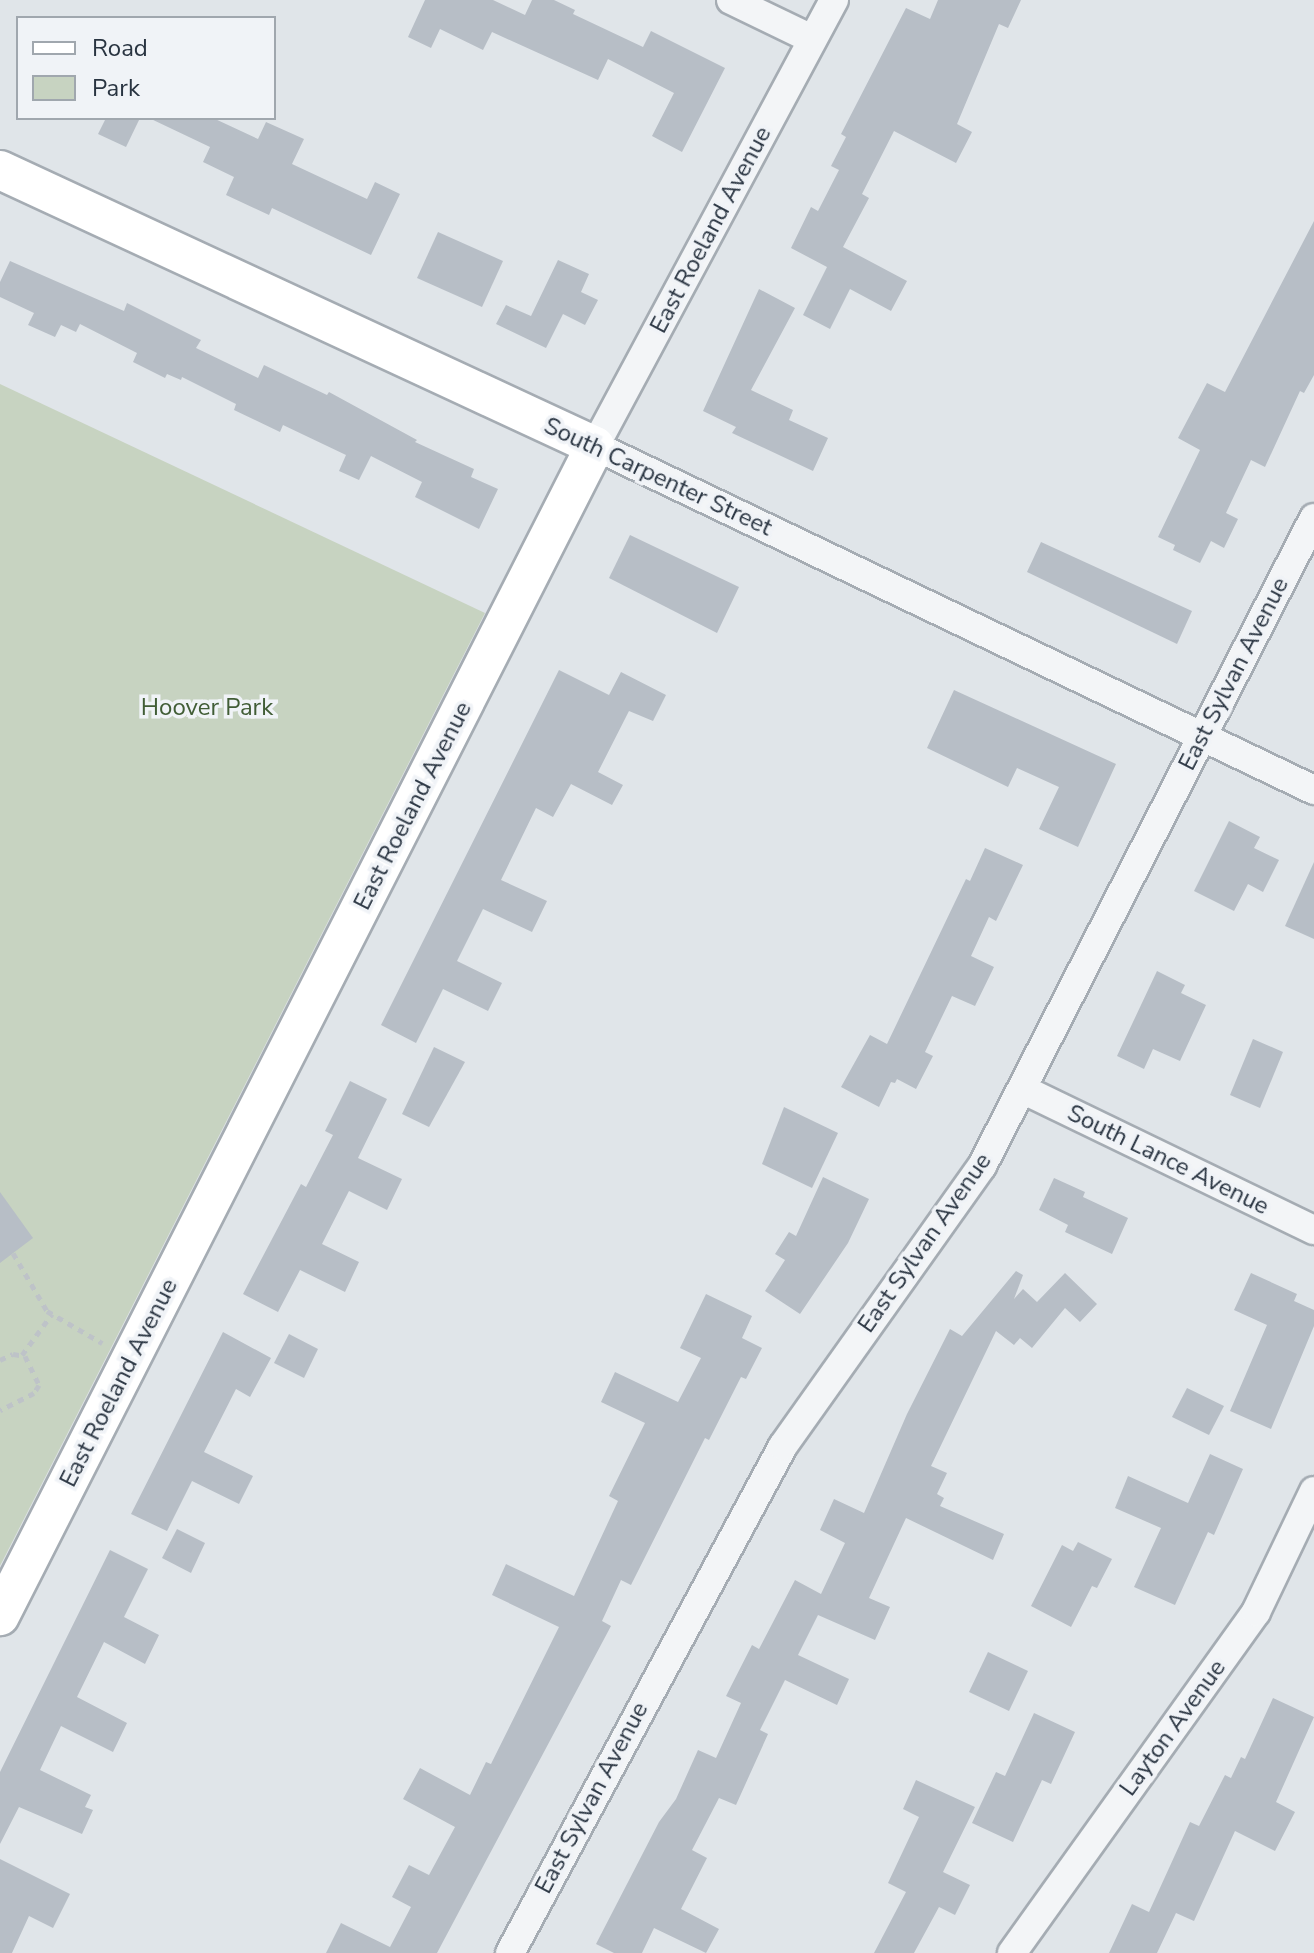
<!DOCTYPE html>
<html>
<head>
<meta charset="utf-8">
<style>
  body { margin:0 }
  #map { position:relative; width:1314px; height:1953px; overflow:hidden; background:#e0e5e9; font-family:"Nunito Sans",sans-serif }
  div>[style] { position:absolute }
  [style*='--x'] { left:calc(var(--x)*1px); top:calc(var(--y)*1px); width:calc(var(--w)*1px); rotate:calc(var(--a)*1deg) }
  .green>* { inset:0; background:#c7d3c1 }
  .building>* { inset:0; background:#b7bec6 }
  .path>* { height:5px; margin-top:-2.5px; transform-origin:0; background:repeating-linear-gradient(90deg,#bec3c8 0 6px,transparent 0 12px) }
  .roads { filter:drop-shadow(2px 0 #a5acb3) drop-shadow(-2px 0 #a5acb3) drop-shadow(0 2px #a5acb3) drop-shadow(0 -2px #a5acb3) }
  .street>* { height:28px; margin:-14px; padding:0 14px; transform-origin:14px; border-radius:14px; background:#f3f5f7 }
  .secondary>* { height:38px; margin:-19px; padding:0 19px; transform-origin:19px; border-radius:19px; background:#fff }
  span { translate:-50% -50%; white-space:nowrap; text-align:center; line-height:1.15; -webkit-text-stroke:7px #f0f3f7; paint-order:stroke }
  .street-label { font-size:24px; color:#293441 }
  .park-label { font-size:24px; color:#415d36 }
  .legend { position:absolute; left:16px; top:16px; width:260px; height:104px; box-sizing:border-box; background:#f0f3f7; border:2px solid #a0a7ae; margin:0; padding:10px 14px; list-style:none; font-size:24px; color:#293441 }
  .legend li { display:flex; align-items:center; gap:16px; height:40px }
  .legend b { width:40px; border:2px solid #a0a7ae }
</style>
</head>
<body>
<div id="map">
  <div class="green">
    <i style="clip-path:polygon(0 384px,485px 613px,0 1566px)"></i>
  </div>
  <div class="building">
    <i style="clip-path:polygon(425px 0,493px 0,525px 15px,532px 0,554px 0,575px 10px,573px 14px,643px 47px,651px 31px,725px 68px,682px 152px,652px 136px,674px 93px,608px 59px,598px 80px,492px 32px,483px 50px,440px 29px,431px 48px,408px 37px)"></i>
    <i style="clip-path:polygon(938px 0,1021px 0,1008px 28px,999px 24px,957px 124px,972px 132px,956px 163px,894px 131px,862px 194px,869px 198px,843px 247px,907px 281px,891px 311px,850px 289px,830px 329px,803px 315px,827px 267px,791px 248px,811px 207px,818px 211px,839px 170px,831px 166px,846px 137px,841px 134px,906px 8px,930px 19px)"></i>
    <i style="clip-path:polygon(106px 118px,140px 118px,126px 147px,98px 134px)"></i>
    <i style="clip-path:polygon(149px 118px,213px 118px,258px 139px,266px 122px,304px 139px,292px 164px,367px 199px,375px 182px,400px 194px,371px 255px,272px 208px,269px 215px,226px 195px,234px 177px,203px 162px,210px 147px)"></i>
    <i style="clip-path:polygon(1314px 221px,1314px 375px,1304px 393px,1300px 391px,1265px 467px,1251px 460px,1226px 513px,1238px 519px,1224px 548px,1211px 541px,1200px 563px,1173px 550px,1175px 545px,1158px 537px,1200px 450px,1178px 438px,1207px 383px,1225px 392px)"></i>
    <i style="clip-path:polygon(438px 232px,503px 261px,482px 307px,417px 278px)"></i>
    <i style="clip-path:polygon(558px 260px,589px 274px,581px 292px,598px 300px,585px 325px,563px 314px,546px 348px,496px 324px,506px 305px,531px 316px)"></i>
    <i style="clip-path:polygon(10px 261px,124px 311px,127px 303px,201px 340px,196px 348px,258px 378px,264px 365px,327px 395px,329px 392px,417px 440px,415px 442px,474px 469px,471px 477px,498px 489px,479px 529px,415px 497px,422px 482px,371px 456px,359px 480px,339px 471px,346px 455px,283px 425px,280px 432px,234px 410px,236px 404px,182px 377px,181px 380px,167px 374px,165px 378px,133px 362px,137px 353px,80px 324px,76px 332px,61px 325px,55px 337px,28px 325px,34px 313px,0 297px,0 282px)"></i>
    <i style="clip-path:polygon(759px 289px,795px 308px,751px 390px,793px 410px,789px 420px,828px 438px,813px 471px,732px 433px,736px 427px,703px 411px)"></i>
    <i style="clip-path:polygon(630px 535px,739px 587px,717px 633px,609px 578px)"></i>
    <i style="clip-path:polygon(1041px 542px,1192px 611px,1177px 644px,1027px 572px)"></i>
    <i style="clip-path:polygon(559px 670px,609px 695px,621px 672px,666px 695px,653px 721px,629px 711px,598px 772px,623px 785px,612px 805px,571px 784px,553px 817px,536px 808px,501px 880px,547px 901px,532px 932px,483px 909px,457px 961px,502px 983px,488px 1011px,443px 989px,416px 1043px,381px 1025px)"></i>
    <i style="clip-path:polygon(954px 690px,1116px 764px,1078px 847px,1039px 829px,1059px 787px,1017px 768px,1008px 787px,927px 748px)"></i>
    <i style="clip-path:polygon(1229px 821px,1260px 837px,1254px 848px,1279px 860px,1263px 892px,1248px 884px,1234px 911px,1194px 891px)"></i>
    <i style="clip-path:polygon(985px 848px,1023px 865px,996px 921px,989px 917px,971px 956px,994px 967px,975px 1006px,952px 996px,925px 1052px,933px 1056px,916px 1089px,897px 1079px,895px 1083px,891px 1082px,879px 1107px,841px 1087px,870px 1035px,887px 1044px,966px 879px,970px 881px)"></i>
    <i style="clip-path:polygon(1314px 862px,1314px 939px,1285px 926px)"></i>
    <i style="clip-path:polygon(1157px 971px,1185px 985px,1181px 993px,1206px 1005px,1180px 1061px,1153px 1049px,1144px 1069px,1117px 1056px)"></i>
    <i style="clip-path:polygon(1253px 1039px,1283px 1052px,1260px 1108px,1230px 1095px)"></i>
    <i style="clip-path:polygon(434px 1047px,465px 1062px,429px 1127px,402px 1114px)"></i>
    <i style="clip-path:polygon(350px 1081px,387px 1099px,358px 1158px,402px 1179px,387px 1210px,349px 1191px,322px 1244px,359px 1262px,345px 1292px,300px 1270px,278px 1312px,243px 1294px,301px 1184px,306px 1187px,333px 1135px,325px 1131px)"></i>
    <i style="clip-path:polygon(784px 1107px,838px 1133px,812px 1188px,762px 1164px)"></i>
    <i style="clip-path:polygon(823px 1177px,869px 1199px,848px 1243px,800px 1314px,765px 1291px,785px 1260px,775px 1254px,789px 1232px,796px 1236px)"></i>
    <i style="clip-path:polygon(1054px 1178px,1085px 1192px,1083px 1197px,1128px 1218px,1112px 1254px,1065px 1232px,1068px 1225px,1039px 1210px)"></i>
    <i style="clip-path:polygon(0 1192px,33px 1238px,0 1263px)"></i>
    <i style="clip-path:polygon(1016px 1271px,1023px 1275px,1014px 1299px,1023px 1289px,1037px 1302px,1065px 1273px,1097px 1304px,1080px 1322px,1065px 1308px,1032px 1348px,1020px 1338px,1014px 1345px,996px 1331px,931px 1466px,947px 1473px,937px 1494px,944px 1498px,940px 1506px,1004px 1534px,993px 1560px,906px 1518px,869px 1598px,890px 1607px,875px 1640px,818px 1615px,798px 1655px,849px 1679px,837px 1705px,785px 1680px,760px 1730px,768px 1734px,736px 1805px,719px 1798px,692px 1850px,707px 1858px,681px 1909px,719px 1929px,706px 1953px,654px 1928px,642px 1953px,614px 1953px,596px 1944px,659px 1822px,676px 1799px,698px 1750px,716px 1758px,741px 1703px,726px 1696px,752px 1645px,759px 1649px,795px 1580px,821px 1594px,845px 1543px,820px 1530px,834px 1499px,864px 1513px,907px 1414px,950px 1329px,962px 1336px)"></i>
    <i style="clip-path:polygon(1251px 1273px,1297px 1294px,1294px 1301px,1314px 1310px,1314px 1326px,1271px 1429px,1230px 1411px,1267px 1325px,1234px 1310px)"></i>
    <i style="clip-path:polygon(706px 1294px,752px 1316px,742px 1338px,762px 1348px,746px 1379px,741px 1377px,709px 1440px,705px 1438px,631px 1585px,621px 1580px,602px 1621px,611px 1626px,437px 1953px,326px 1953px,341px 1923px,390px 1947px,411px 1907px,392px 1897px,409px 1865px,429px 1875px,455px 1827px,403px 1799px,420px 1768px,470px 1795px,486px 1762px,491px 1764px,559px 1627px,492px 1595px,506px 1564px,574px 1596px,618px 1501px,609px 1496px,645px 1423px,601px 1402px,615px 1372px,678px 1402px,701px 1358px,680px 1348px)"></i>
    <i style="clip-path:polygon(223px 1332px,271px 1358px,250px 1397px,236px 1389px,204px 1452px,253px 1476px,239px 1504px,192px 1481px,167px 1531px,131px 1514px)"></i>
    <i style="clip-path:polygon(289px 1334px,318px 1349px,304px 1378px,274px 1363px)"></i>
    <i style="clip-path:polygon(1187px 1388px,1224px 1406px,1209px 1435px,1172px 1417px)"></i>
    <i style="clip-path:polygon(1210px 1454px,1243px 1469px,1214px 1535px,1208px 1532px,1175px 1605px,1134px 1587px,1161px 1528px,1115px 1508px,1128px 1476px,1188px 1503px)"></i>
    <i style="clip-path:polygon(177px 1529px,205px 1543px,191px 1573px,162px 1558px)"></i>
    <i style="clip-path:polygon(1078px 1542px,1112px 1559px,1097px 1588px,1092px 1586px,1071px 1627px,1031px 1606px,1062px 1545px,1073px 1551px)"></i>
    <i style="clip-path:polygon(110px 1550px,148px 1569px,124px 1617px,159px 1635px,145px 1664px,104px 1642px,77px 1697px,127px 1723px,113px 1752px,61px 1726px,40px 1770px,91px 1795px,85px 1807px,93px 1810px,82px 1834px,19px 1807px,0 1844px,0 1772px)"></i>
    <i style="clip-path:polygon(988px 1652px,1028px 1671px,1009px 1711px,969px 1692px)"></i>
    <i style="clip-path:polygon(1273px 1698px,1314px 1717px,1276px 1802px,1295px 1812px,1275px 1851px,1235px 1831px,1194px 1921px,1176px 1913px,1157px 1953px,1109px 1953px,1132px 1904px,1149px 1912px,1190px 1822px,1199px 1826px,1225px 1775px,1231px 1778px,1241px 1757px,1245px 1759px)"></i>
    <i style="clip-path:polygon(1034px 1713px,1075px 1732px,1051px 1784px,1042px 1780px,1013px 1842px,972px 1823px,996px 1772px,1005px 1776px)"></i>
    <i style="clip-path:polygon(916px 1780px,975px 1807px,943px 1872px,970px 1885px,955px 1915px,939px 1907px,914px 1953px,874px 1953px,906px 1892px,888px 1883px,919px 1817px,903px 1809px)"></i>
    <i style="clip-path:polygon(0 1859px,70px 1894px,53px 1928px,29px 1916px,12px 1953px,0 1953px)"></i>
  </div>
  <div class="path">
    <i style="--x:13;--y:1253;--w:67;--a:59.6"></i>
    <i style="--x:47;--y:1311;--w:64;--a:30.2"></i>
    <i style="--x:22;--y:1355;--w:51;--a:-53.8"></i>
    <i style="--x:0;--y:1360;--w:14;--a:-25"></i>
    <i style="--x:13;--y:1354;--w:12;--a:9"></i>
    <i style="--x:25;--y:1356;--w:32;--a:64"></i>
    <i style="--x:39;--y:1385;--w:9;--a:122"></i>
    <i style="--x:34;--y:1393;--w:38;--a:153"></i>
  </div>
  <div class="roads">
    <div class="street">
      <i style="--x:731;--y:0;--w:90;--a:25.7"></i>
      <i style="--x:834;--y:0;--w:506;--a:118.19"></i>
      <i style="--x:595;--y:446;--w:797;--a:25.57"></i>
      <i style="--x:1022;--y:1089;--w:324;--a:25.8"></i>
      <i style="--x:510;--y:1953;--w:576;--a:-61.7"></i>
      <i style="--x:783;--y:1446;--w:344;--a:-54.6"></i>
      <i style="--x:982;--y:1166;--w:728;--a:-62.87"></i>
      <i style="--x:1012;--y:1953;--w:419;--a:-54.4"></i>
      <i style="--x:1256;--y:1612;--w:134;--a:-64.4"></i>
    </div>
    <div class="secondary">
      <i style="--x:0;--y:170;--w:656;--a:24.88"></i>
      <i style="--x:595;--y:446;--w:1313;--a:116.96"></i>
    </div>
  </div>
  <div class="street-label">
    <span style="left:711px;top:230px;rotate:-62deg">East Roeland Avenue</span>
    <span style="left:658px;top:477px;rotate:25deg">South Carpenter Street</span>
    <span style="left:1234px;top:674px;rotate:-63deg">East Sylvan Avenue</span>
    <span style="left:413px;top:806px;rotate:-63deg">East Roeland Avenue</span>
    <span style="left:1168px;top:1160px;rotate:26deg">South Lance Avenue</span>
    <span style="left:925px;top:1243px;rotate:-55deg">East Sylvan Avenue</span>
    <span style="left:119px;top:1383px;rotate:-63deg">East Roeland Avenue</span>
    <span style="left:1173px;top:1728px;rotate:-54deg">Layton Avenue</span>
    <span style="left:592px;top:1798px;rotate:-62deg">East Sylvan Avenue</span>
  </div>
  <div class="park-label">
    <span style="left:207px;top:708px">Hoover Park</span>
  </div>
  <ul class="legend">
  <li><b style="height:10px;background:#fff"></b>Road</li>
  <li><b style="height:22px;background:#c7d3c1"></b>Park</li>
  </ul>
</div>
</body>
</html>
